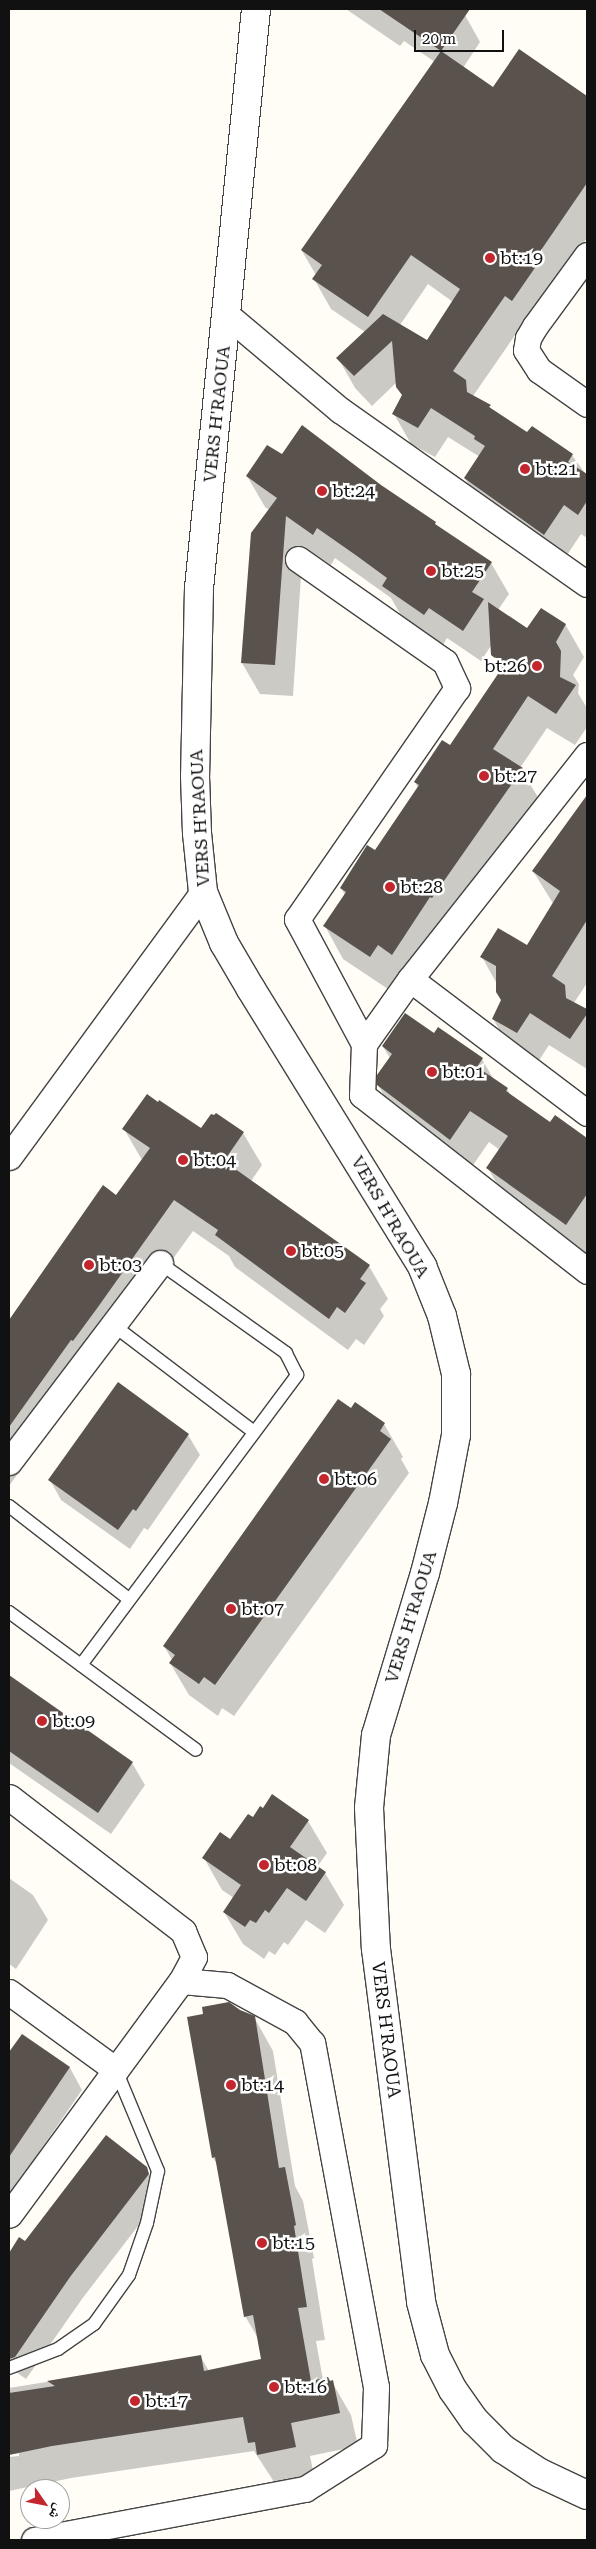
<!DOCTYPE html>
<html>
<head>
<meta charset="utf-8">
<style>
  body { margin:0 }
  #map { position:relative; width:596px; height:2549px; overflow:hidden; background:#fffdf5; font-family:"Roboto Serif","Noto Naskh Arabic",serif }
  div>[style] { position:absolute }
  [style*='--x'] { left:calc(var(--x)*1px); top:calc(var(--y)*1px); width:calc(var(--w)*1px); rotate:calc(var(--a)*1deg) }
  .shadow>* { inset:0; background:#0003 }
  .building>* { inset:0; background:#5a524d }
  .roads { filter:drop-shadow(1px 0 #444) drop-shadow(-1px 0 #444) drop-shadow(0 1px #444) drop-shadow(0 -1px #444) }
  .service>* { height:12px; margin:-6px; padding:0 6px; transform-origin:6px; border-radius:6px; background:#fff }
  .minor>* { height:25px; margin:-12.5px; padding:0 12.5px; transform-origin:12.5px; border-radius:12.5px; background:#fff }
  .tertiary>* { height:28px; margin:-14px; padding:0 14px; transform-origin:14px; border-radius:14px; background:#fff }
  .dots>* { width:14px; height:14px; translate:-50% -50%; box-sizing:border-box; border:2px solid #fff; border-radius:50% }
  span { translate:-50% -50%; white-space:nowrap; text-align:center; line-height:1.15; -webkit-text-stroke:5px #fff; paint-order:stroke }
  .poi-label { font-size:18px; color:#111 }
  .left { translate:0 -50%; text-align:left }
  .right { translate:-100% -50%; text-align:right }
  .street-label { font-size:18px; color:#111 }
  .frame { position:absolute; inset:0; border:10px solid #111; pointer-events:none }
  .north { position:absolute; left:20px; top:2479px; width:50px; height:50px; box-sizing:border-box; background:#fff; border:1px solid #a0a0a0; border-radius:50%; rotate:123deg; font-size:14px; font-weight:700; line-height:20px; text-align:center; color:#111 }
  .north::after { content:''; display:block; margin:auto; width:18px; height:22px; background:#c4262e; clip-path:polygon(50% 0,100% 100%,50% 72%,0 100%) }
  .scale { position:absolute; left:414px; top:30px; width:90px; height:22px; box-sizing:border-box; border:2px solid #111; border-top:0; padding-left:6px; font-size:15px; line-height:18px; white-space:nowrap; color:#111; -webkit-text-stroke:4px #fff; paint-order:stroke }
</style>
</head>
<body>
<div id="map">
  <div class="shadow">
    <i style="clip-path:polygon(evenodd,346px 9px,455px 9px,465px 15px,480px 42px,463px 68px,493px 89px,519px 50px,587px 98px,587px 238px,555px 285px,522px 325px,473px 396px,527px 434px,572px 455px,587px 476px,587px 538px,581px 534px,561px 564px,482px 509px,465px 478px,480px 457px,448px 437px,435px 457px,411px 444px,394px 414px,403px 396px,397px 382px,372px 406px,355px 388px,338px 358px,365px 332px,331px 309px,314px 279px,316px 275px,302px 251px,435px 62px,404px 41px,400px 46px,346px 9px,428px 284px,453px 302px,428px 341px,400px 325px,428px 284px)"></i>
    <i style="clip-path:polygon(282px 456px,380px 486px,491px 563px,509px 594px,498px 610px,528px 630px,565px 624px,584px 657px,573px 675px,579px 684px,578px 693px,587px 708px,587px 727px,575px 745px,547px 728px,520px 768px,541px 802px,388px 989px,343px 959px,325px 926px,345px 895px,341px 888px,376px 852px,418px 788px,415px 782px,450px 747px,502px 670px,493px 655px,492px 644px,481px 661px,447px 638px,443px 645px,402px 617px,391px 598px,335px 558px,331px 565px,303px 546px,293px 696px,260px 694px,242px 663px,269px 510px,265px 507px,247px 476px)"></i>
    <i style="clip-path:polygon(587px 797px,587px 983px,574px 1003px,587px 1010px,587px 1069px,549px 1045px,536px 1065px,512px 1051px,493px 1019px,502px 1000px,497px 984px,482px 957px,527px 947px,554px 905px,533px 871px)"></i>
    <i style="clip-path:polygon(434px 1035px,482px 1059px,494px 1080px,507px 1089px,511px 1096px,551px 1124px,555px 1117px,587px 1139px,587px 1253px,585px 1256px,506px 1200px,488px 1168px,500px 1150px,489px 1142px,469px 1171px,397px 1117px,378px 1085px,390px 1058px,383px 1047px)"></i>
    <i style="clip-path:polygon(124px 1129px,243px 1133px,262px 1165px,251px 1181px,369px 1266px,388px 1299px,380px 1309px,384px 1316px,364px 1345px,356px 1339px,348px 1350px,235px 1267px,229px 1256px,193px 1231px,9px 1486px,9px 1318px,11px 1319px,117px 1196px,142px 1160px)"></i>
    <i style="clip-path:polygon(355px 1404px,384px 1424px,403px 1457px,401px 1459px,409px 1473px,234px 1716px,222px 1708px,218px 1716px,189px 1695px,170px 1663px,172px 1660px,164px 1646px)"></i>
    <i style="clip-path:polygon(188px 1435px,200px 1455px,148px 1530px,144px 1528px,130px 1549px,61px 1500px,50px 1480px)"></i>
    <i style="clip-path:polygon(9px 1682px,132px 1763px,145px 1785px,111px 1834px,9px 1763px)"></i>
    <i style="clip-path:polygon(253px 1819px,308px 1821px,327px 1853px,317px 1867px,325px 1873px,344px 1905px,325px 1933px,306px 1920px,288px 1945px,284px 1942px,275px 1955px,269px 1951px,264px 1959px,243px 1944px,224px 1912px,234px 1898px,222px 1890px,204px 1858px,231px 1841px)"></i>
    <i style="clip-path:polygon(9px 1878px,33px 1895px,48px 1920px,16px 1969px,9px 1964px)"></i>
    <i style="clip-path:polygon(239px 2011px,254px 2017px,273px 2051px,295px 2186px,303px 2201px,314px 2258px,312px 2259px,325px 2340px,316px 2341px,323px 2380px,332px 2382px,351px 2415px,358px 2446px,310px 2456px,315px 2480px,278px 2488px,254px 2451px,71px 2478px,9px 2491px,9px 2457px,19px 2456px,19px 2453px,9px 2454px,9px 2388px,201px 2357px,209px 2371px,262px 2360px,259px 2340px,245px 2316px,218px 2166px,213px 2158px,188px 2018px)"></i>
    <i style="clip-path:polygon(22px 2035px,70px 2068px,82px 2090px,9px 2196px,9px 2055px)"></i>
    <i style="clip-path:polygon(146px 2168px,161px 2196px,82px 2299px,26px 2379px,9px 2367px,9px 2255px,20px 2239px,26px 2243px)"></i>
  </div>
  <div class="building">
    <i style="clip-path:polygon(379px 9px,470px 9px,441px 51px)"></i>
    <i style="clip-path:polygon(519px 49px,587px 96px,587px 183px,537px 256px,541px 259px,512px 301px,505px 296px,453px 371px,466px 380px,467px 392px,491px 405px,489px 407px,527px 432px,532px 426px,573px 454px,568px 462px,587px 474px,587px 501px,578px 515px,564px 505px,544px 535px,464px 478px,485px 446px,474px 439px,475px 436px,431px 408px,418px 428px,392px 414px,402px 395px,396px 387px,392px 341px,354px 376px,336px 358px,383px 314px,427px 340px,460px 289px,411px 255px,368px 317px,312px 279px,322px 265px,301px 250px,441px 51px,493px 87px)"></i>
    <i style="clip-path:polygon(302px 425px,381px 485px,436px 522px,435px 524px,492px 562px,472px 592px,484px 599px,463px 631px,429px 608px,424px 615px,382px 586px,387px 578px,357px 556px,317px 528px,313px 535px,286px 516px,275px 665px,241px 663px,251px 533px,277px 498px,246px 476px,267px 445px,282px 454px)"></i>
    <i style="clip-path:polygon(488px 602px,527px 628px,541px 608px,566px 624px,556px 642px,561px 651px,560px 677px,576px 685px,556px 714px,528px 696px,493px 749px,523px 768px,432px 898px,430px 897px,392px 955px,378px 945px,370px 957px,323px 926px,346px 892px,340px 888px,367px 845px,375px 850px,419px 785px,414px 782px,442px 740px,450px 745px,504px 665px,491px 655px)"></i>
    <i style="clip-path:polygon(587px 795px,587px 920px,552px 976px,565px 985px,566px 998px,587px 1009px,587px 1014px,570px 1039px,530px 1013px,517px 1033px,492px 1019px,501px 1000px,496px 992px,496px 966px,480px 957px,498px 928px,527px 945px,560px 891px,532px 871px)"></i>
    <i style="clip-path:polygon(405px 1013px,434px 1033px,438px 1027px,483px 1058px,477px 1067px,508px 1088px,506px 1091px,550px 1122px,555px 1115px,587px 1138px,587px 1194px,566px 1225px,486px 1168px,508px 1136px,470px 1111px,450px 1140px,377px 1085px,377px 1075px,392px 1054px,382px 1046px)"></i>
    <i style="clip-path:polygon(147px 1094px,158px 1102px,159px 1100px,201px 1128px,211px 1114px,214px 1115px,216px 1113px,244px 1132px,224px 1161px,370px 1265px,360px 1279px,366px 1283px,345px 1313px,337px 1307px,329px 1319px,215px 1235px,218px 1230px,174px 1200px,98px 1307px,73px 1341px,71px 1340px,9px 1427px,9px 1320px,103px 1185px,116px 1195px,150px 1148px,122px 1129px)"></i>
    <i style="clip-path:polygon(118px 1382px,189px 1434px,136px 1511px,133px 1509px,118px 1530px,48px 1480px)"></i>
    <i style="clip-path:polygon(338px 1399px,351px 1408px,355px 1402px,385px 1423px,380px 1431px,391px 1439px,215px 1685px,204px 1677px,199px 1684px,169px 1663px,175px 1655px,163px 1646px)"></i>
    <i style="clip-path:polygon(9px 1675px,133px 1762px,98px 1813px,9px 1751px)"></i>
    <i style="clip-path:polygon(272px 1794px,309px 1820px,290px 1847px,326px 1872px,306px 1901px,287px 1888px,269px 1913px,265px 1910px,256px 1923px,250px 1920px,245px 1927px,223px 1912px,241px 1885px,202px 1858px,220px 1832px,230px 1839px,248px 1814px,253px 1817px,260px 1806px,263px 1808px)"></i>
    <i style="clip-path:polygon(229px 2002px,240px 2010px,255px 2016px,279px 2168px,285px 2167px,296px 2225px,294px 2226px,307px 2307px,298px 2308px,311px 2381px,328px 2377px,330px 2381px,333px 2380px,340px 2413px,291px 2423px,296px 2447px,257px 2455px,255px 2442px,248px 2443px,243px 2417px,52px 2446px,9px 2455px,9px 2393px,55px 2386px,47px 2381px,201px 2355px,204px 2371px,261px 2359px,253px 2315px,244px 2317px,215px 2157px,212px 2158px,187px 2017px,203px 2014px,202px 2007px)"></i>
    <i style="clip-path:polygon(22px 2034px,70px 2067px,9px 2157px,9px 2052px)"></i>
    <i style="clip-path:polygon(106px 2135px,147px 2167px,149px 2174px,70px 2277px,15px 2357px,9px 2359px,9px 2253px,19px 2237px,25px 2241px)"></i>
  </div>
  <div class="roads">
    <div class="service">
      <i style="--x:113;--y:1325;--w:177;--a:37.2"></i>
      <i style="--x:9;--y:1506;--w:152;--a:37.8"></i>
      <i style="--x:9;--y:1612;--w:232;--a:36.4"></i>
      <i style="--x:81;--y:1665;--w:362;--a:-53.3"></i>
      <i style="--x:297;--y:1375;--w:25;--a:-117"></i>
      <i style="--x:286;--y:1353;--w:155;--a:-144.5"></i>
      <i style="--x:9;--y:2368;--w:53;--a:-21.2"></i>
      <i style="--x:58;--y:2349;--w:44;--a:-34.8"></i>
      <i style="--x:94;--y:2324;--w:60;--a:-54.5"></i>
      <i style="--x:129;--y:2275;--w:55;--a:-70.9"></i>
      <i style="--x:147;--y:2223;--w:53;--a:-78.1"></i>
      <i style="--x:158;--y:2171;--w:109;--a:-112.6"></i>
    </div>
    <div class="minor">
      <i style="--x:587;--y:255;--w:88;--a:126.2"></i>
      <i style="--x:535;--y:326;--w:14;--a:120"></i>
      <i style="--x:528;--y:338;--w:12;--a:99"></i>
      <i style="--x:526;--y:350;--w:24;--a:57"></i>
      <i style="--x:539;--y:370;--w:59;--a:35.3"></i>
      <i style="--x:227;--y:315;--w:148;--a:40.1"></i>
      <i style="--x:340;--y:410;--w:302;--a:35.2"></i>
      <i style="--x:298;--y:559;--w:179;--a:35"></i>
      <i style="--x:445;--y:662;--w:29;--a:65"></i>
      <i style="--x:457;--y:688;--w:281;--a:124.7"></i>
      <i style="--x:297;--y:919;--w:142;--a:61.8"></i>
      <i style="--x:587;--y:755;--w:285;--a:128.3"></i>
      <i style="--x:410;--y:979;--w:80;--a:125.3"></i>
      <i style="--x:364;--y:1044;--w:51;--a:92.2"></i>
      <i style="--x:362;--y:1095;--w:286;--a:38"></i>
      <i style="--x:410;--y:979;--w:222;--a:37.1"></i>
      <i style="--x:9;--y:1157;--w:328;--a:-53.8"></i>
      <i style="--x:9;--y:1462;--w:250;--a:-52.8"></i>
      <i style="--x:9;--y:1797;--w:220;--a:37.6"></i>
      <i style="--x:183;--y:1931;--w:28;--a:67"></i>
      <i style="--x:194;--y:1957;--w:27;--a:118"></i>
      <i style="--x:181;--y:1981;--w:290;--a:126.3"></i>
      <i style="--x:9;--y:1992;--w:132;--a:36.1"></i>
      <i style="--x:34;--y:2540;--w:276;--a:-10.7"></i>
      <i style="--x:305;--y:2489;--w:82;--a:-32.5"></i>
      <i style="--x:374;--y:2445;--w:58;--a:-88"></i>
      <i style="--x:376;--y:2387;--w:350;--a:-100.5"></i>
      <i style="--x:312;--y:2043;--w:27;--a:-129"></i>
      <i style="--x:295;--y:2022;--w:77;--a:-151.4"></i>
      <i style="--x:227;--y:1985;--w:46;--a:-175"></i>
    </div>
    <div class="tertiary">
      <i style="--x:256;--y:9;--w:582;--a:95.62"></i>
      <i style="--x:199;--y:588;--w:188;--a:91.2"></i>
      <i style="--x:195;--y:776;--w:57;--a:88"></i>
      <i style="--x:197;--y:833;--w:59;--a:84.2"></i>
      <i style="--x:203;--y:892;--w:55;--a:67.6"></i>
      <i style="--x:224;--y:943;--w:53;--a:59.6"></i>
      <i style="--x:251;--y:989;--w:326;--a:58.3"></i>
      <i style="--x:422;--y:1266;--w:54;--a:68.2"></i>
      <i style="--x:442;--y:1316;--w:60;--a:76.4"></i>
      <i style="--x:456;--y:1374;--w:61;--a:90"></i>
      <i style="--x:456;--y:1435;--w:69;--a:100.8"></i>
      <i style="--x:443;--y:1503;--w:72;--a:104.4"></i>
      <i style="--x:425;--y:1573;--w:169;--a:106.8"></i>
      <i style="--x:376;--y:1735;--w:73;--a:95.5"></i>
      <i style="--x:369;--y:1808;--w:141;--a:87.2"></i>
      <i style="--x:376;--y:1949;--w:356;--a:82.7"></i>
      <i style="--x:421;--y:2302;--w:55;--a:75.2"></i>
      <i style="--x:435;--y:2355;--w:39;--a:63"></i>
      <i style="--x:453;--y:2390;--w:38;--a:55"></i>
      <i style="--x:475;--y:2421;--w:40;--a:45"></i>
      <i style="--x:503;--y:2449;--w:44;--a:33"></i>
      <i style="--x:540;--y:2473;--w:52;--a:25.1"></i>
    </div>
  </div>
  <div class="dots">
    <i style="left:490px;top:258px;background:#c4262e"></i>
    <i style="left:525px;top:469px;background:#c4262e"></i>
    <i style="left:322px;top:491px;background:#c4262e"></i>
    <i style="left:431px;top:571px;background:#c4262e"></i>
    <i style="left:537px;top:666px;background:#c4262e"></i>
    <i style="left:484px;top:776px;background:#c4262e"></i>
    <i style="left:390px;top:887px;background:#c4262e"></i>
    <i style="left:432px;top:1072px;background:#c4262e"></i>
    <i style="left:183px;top:1160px;background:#c4262e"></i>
    <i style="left:291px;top:1251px;background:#c4262e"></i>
    <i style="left:89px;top:1265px;background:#c4262e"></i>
    <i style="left:324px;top:1479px;background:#c4262e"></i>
    <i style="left:231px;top:1609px;background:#c4262e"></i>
    <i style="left:42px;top:1721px;background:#c4262e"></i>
    <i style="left:264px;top:1865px;background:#c4262e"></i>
    <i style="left:231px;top:2085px;background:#c4262e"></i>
    <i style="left:262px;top:2243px;background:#c4262e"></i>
    <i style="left:274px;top:2387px;background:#c4262e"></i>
    <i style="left:135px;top:2401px;background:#c4262e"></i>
  </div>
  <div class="poi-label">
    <span class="left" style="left:500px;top:258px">bt:19</span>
    <span class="left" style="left:535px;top:469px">bt:21</span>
    <span class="left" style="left:332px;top:491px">bt:24</span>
    <span class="left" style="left:441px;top:571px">bt:25</span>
    <span class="right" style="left:527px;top:666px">bt:26</span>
    <span class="left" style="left:494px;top:776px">bt:27</span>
    <span class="left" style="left:400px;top:887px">bt:28</span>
    <span class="left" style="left:442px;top:1072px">bt:01</span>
    <span class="left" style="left:193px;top:1160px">bt:04</span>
    <span class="left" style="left:301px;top:1251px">bt:05</span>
    <span class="left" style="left:99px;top:1265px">bt:03</span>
    <span class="left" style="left:334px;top:1479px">bt:06</span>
    <span class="left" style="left:241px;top:1609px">bt:07</span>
    <span class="left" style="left:52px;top:1721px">bt:09</span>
    <span class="left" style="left:274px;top:1865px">bt:08</span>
    <span class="left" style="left:241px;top:2085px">bt:14</span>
    <span class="left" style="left:272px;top:2243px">bt:15</span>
    <span class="left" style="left:284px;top:2387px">bt:16</span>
    <span class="left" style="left:145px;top:2401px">bt:17</span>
  </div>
  <div class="street-label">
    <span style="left:217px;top:414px;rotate:-84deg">VERS H'RAOUA</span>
    <span style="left:200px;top:818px;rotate:-93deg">VERS H'RAOUA</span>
    <span style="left:390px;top:1217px;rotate:60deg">VERS H'RAOUA</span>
    <span style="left:411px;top:1617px;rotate:-73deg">VERS H'RAOUA</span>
    <span style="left:386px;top:2030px;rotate:83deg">VERS H'RAOUA</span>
  </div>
  <div class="frame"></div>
  <div class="north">ش</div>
  <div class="scale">20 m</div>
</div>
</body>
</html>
